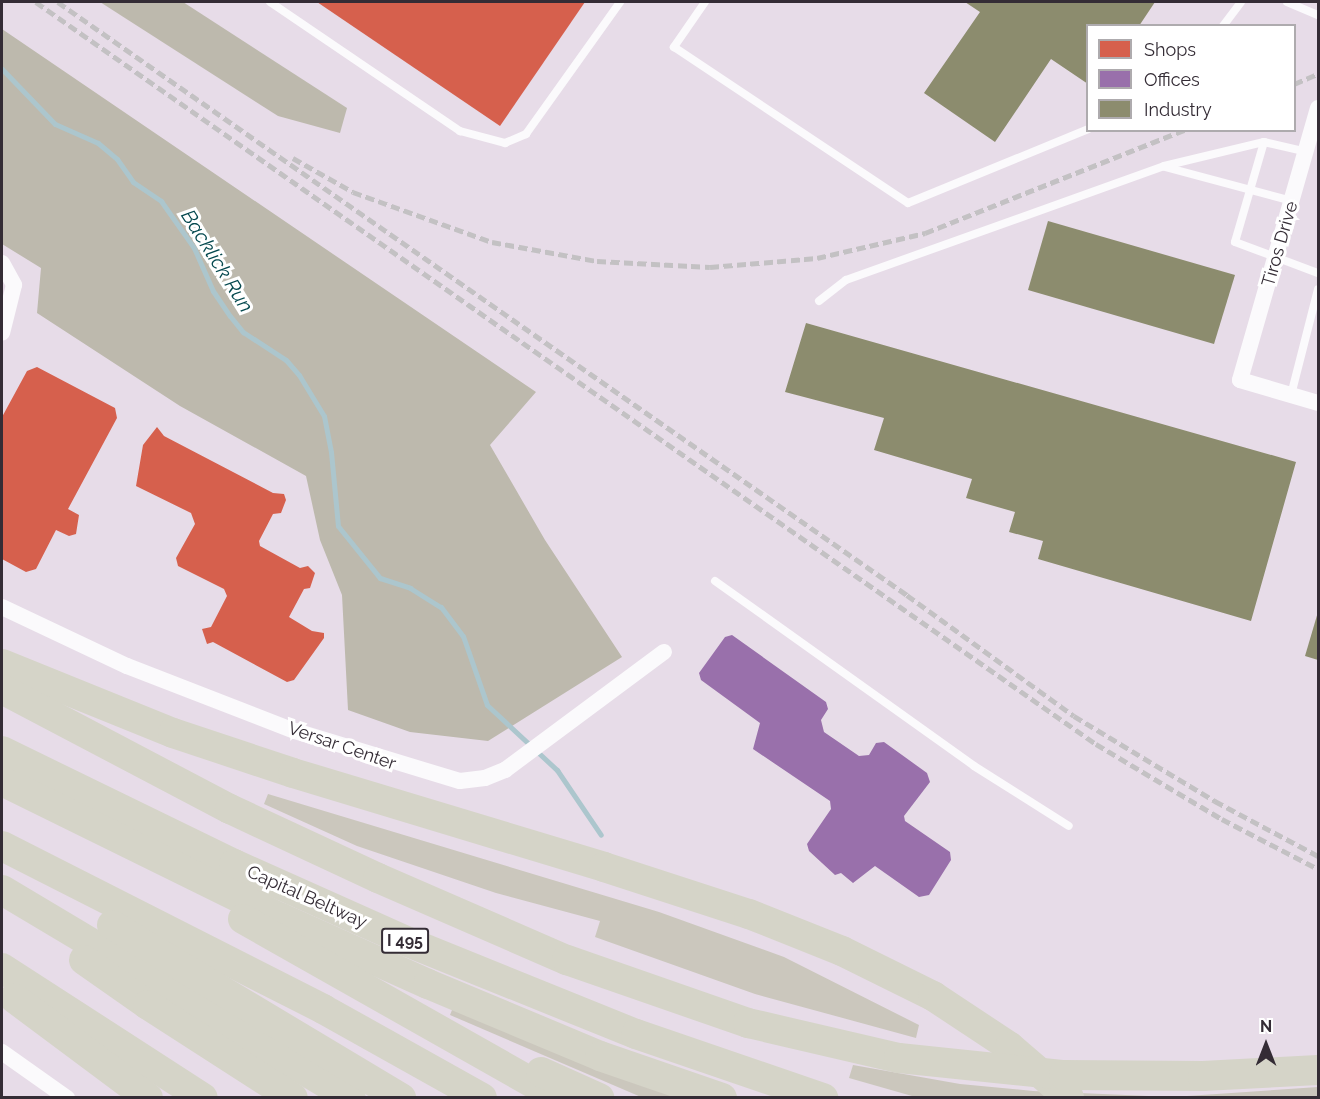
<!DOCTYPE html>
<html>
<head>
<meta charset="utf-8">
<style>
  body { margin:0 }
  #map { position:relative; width:1320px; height:1099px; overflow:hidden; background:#e7dce8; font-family:Raleway,sans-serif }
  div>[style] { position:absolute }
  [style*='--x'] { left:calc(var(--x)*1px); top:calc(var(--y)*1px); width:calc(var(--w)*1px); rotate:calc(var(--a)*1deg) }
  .green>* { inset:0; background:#cbc7bd }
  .forest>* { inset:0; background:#bdb9ad }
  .shops>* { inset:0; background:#d6604d }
  .offices>* { inset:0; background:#9970ab }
  .industry>* { inset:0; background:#8c8c6e }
  .stream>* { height:5px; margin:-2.5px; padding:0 2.5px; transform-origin:2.5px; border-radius:2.5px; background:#acc6cd }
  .service>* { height:8px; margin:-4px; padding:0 4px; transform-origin:4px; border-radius:4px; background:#fbfafc }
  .minor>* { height:16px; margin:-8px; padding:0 8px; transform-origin:8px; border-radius:8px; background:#fbfafc }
  .motorway>* { height:30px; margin:-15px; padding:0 15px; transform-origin:15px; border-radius:15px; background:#d5d4c8 }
  .rail>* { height:4.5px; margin-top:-2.25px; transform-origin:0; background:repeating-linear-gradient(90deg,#c3c1c3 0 9px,transparent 0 13.5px) }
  span { translate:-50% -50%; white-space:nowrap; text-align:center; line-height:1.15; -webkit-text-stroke:6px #fff; paint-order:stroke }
  .shield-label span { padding:2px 4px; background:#fff; border:2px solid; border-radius:4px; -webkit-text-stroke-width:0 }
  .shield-label { font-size:16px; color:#342c35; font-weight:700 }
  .street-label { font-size:18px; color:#342c35 }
  .water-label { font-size:20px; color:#04484e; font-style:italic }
  .frame { position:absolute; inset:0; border:3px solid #342c35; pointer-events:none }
  .legend { position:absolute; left:1086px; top:24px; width:210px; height:108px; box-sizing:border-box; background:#fff; border:2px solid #aeabae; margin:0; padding:8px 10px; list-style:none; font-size:18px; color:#342c35 }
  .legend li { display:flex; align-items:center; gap:12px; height:30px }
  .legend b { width:30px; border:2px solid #aeabae }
  .north { position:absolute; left:1236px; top:1015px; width:60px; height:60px; -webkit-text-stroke:4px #fff; paint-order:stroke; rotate:0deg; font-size:16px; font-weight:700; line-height:24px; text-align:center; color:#342c35 }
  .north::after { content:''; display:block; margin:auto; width:21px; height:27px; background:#342c35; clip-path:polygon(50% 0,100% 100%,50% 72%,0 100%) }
</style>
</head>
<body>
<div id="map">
  <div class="green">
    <i style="clip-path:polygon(268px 794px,659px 912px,784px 957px,919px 1025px,916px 1038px,755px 994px,595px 937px,600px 921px,496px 893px,357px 846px,264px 804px)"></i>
    <i style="clip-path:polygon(454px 1005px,698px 1097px,641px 1097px,450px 1015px)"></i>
    <i style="clip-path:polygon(853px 1065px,960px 1084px,1033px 1091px,1172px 1097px,1318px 1087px,1318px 1097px,919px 1098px,849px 1078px)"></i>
  </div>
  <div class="forest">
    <i style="clip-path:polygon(100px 2px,183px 2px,347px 108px,340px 133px,278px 116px)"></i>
    <i style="clip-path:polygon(2px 29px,536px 392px,490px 445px,545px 540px,622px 657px,488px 741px,410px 732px,348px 710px,342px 595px,320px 540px,306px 476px,180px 406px,37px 313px,41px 268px,2px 244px)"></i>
  </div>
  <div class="shops">
    <i style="clip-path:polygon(317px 2px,585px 2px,500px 126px)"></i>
    <i style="clip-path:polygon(37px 367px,115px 408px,117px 418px,68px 509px,79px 515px,76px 534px,69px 536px,56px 530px,36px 569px,26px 572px,2px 559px,2px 417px,27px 371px)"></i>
    <i style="clip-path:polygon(157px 427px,164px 436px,273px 493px,284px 494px,286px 500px,281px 513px,273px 514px,259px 541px,260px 546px,300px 568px,308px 566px,315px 573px,310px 588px,304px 589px,289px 617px,312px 631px,324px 633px,324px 638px,294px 680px,287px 682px,213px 642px,207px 644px,202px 629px,211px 627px,227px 596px,224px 589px,178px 566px,176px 558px,195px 524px,191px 513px,136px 486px,143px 445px)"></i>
  </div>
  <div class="offices">
    <i style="clip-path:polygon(732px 635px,826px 702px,828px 709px,821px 720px,824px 732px,859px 756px,869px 755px,876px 743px,884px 742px,927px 773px,930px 782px,904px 816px,905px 821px,950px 852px,951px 860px,929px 895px,919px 897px,875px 866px,853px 883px,841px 873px,835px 875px,809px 851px,807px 844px,831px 809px,830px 801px,753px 749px,760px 723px,701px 680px,699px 673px,725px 637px)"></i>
  </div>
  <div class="industry">
    <i style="clip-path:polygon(965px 2px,1155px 2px,1139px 26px,1088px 26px,1088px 84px,1051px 59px,995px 142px,924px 93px,980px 12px)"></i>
    <i style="clip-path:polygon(1048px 221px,1235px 275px,1214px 344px,1028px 290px)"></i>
    <i style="clip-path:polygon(806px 323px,1296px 462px,1251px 621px,1038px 559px,1043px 541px,1009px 532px,1015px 512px,966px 498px,972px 479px,874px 450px,884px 418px,785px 392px)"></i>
    <i style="clip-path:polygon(1318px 612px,1318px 660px,1305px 656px)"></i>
  </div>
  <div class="stream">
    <i style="--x:2;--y:69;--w:76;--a:46.1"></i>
    <i style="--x:55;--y:124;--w:47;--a:23.8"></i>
    <i style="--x:98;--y:143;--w:25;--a:40"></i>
    <i style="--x:117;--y:159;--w:28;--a:55"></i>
    <i style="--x:133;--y:182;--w:34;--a:34"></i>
    <i style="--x:161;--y:201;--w:57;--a:54.9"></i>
    <i style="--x:194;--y:248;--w:47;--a:66.2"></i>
    <i style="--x:213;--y:291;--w:30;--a:56"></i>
    <i style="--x:230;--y:316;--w:21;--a:51"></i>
    <i style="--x:243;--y:332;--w:51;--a:33.1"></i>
    <i style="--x:286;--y:360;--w:20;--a:49"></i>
    <i style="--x:299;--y:375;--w:48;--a:58.6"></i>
    <i style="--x:324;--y:416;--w:37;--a:79"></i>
    <i style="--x:331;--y:452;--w:74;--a:84.6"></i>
    <i style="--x:338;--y:526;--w:67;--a:51.1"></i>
    <i style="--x:380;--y:578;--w:32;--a:18"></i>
    <i style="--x:410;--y:588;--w:36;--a:32"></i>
    <i style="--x:441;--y:607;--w:36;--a:53"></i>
    <i style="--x:463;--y:636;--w:73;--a:70.8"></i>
    <i style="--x:487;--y:705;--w:96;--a:42.9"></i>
    <i style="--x:557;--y:770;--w:78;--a:55.9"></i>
  </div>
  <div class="service">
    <i style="--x:270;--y:2;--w:230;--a:34.2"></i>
    <i style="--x:460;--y:131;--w:47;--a:14.9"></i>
    <i style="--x:505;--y:143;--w:23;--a:-23"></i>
    <i style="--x:526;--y:134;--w:162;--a:-54.5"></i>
    <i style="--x:705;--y:2;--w:55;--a:124.6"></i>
    <i style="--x:674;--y:47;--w:281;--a:33.7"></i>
    <i style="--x:908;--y:203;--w:195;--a:-22.3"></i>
    <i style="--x:1287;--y:2;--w:34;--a:23"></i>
    <i style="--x:1223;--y:26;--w:30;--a:-53"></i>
    <i style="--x:1264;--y:142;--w:104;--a:106.2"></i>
    <i style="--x:1235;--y:242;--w:89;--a:20.5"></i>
    <i style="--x:1165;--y:167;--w:131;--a:15"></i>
    <i style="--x:819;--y:301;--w:34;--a:-38"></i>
    <i style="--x:846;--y:280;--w:338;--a:-19.7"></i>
    <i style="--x:1164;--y:166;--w:103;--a:-13.5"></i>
    <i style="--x:1264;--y:142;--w:44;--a:13.1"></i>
    <i style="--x:1291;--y:395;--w:109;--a:-75.7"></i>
    <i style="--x:715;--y:581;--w:318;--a:35.5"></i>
    <i style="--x:974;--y:766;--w:112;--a:32.3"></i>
  </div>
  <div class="minor">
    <i style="--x:1318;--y:108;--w:283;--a:106"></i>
    <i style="--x:1240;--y:380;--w:81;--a:16.4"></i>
    <i style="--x:2;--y:263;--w:25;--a:61"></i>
    <i style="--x:14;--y:285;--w:49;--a:104"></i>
    <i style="--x:2;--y:607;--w:138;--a:25.3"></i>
    <i style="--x:127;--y:666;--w:180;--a:21.2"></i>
    <i style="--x:295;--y:731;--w:172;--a:16.9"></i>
    <i style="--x:460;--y:781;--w:25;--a:-7"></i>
    <i style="--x:485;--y:778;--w:22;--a:-22"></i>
    <i style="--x:505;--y:770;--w:198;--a:-36.6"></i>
    <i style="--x:2;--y:1052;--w:80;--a:35.3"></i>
  </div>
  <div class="motorway">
    <i style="--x:2;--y:664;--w:184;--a:22"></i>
    <i style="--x:173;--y:733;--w:126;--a:18.4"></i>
    <i style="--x:293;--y:773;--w:325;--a:16.8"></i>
    <i style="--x:604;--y:867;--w:152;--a:18"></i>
    <i style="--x:749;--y:914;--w:100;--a:21.7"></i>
    <i style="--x:842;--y:951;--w:102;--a:26.3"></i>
    <i style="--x:933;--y:996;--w:92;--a:33.5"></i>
    <i style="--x:1010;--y:1047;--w:78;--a:40.8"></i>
    <i style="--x:2;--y:689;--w:258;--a:27.8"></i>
    <i style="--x:230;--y:809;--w:163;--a:25"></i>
    <i style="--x:378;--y:878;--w:206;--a:23.5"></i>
    <i style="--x:567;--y:960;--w:192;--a:19.2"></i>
    <i style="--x:748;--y:1023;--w:155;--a:13.1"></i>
    <i style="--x:899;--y:1058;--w:166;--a:5.9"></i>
    <i style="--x:1064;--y:1075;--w:139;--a:0.4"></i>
    <i style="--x:1203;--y:1076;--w:115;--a:-3"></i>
    <i style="--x:2;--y:751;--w:258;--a:26"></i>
    <i style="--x:234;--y:864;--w:191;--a:24.1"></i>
    <i style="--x:408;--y:942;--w:246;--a:22"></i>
    <i style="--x:636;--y:1034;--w:198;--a:18.9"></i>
    <i style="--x:2;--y:781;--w:311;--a:26.2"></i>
    <i style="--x:281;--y:918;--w:161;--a:24.2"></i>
    <i style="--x:428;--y:984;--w:186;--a:22.7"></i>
    <i style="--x:600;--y:1056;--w:129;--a:19"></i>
    <i style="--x:2;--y:846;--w:360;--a:26.9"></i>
    <i style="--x:323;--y:1009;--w:182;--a:29.2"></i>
    <i style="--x:2;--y:890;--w:406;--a:30.8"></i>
    <i style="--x:243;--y:919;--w:364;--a:29.5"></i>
    <i style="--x:112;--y:925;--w:337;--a:30.9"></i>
    <i style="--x:84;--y:960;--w:78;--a:35.1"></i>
    <i style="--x:148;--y:1005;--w:172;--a:32.7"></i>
    <i style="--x:2;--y:968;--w:239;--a:32.9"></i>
    <i style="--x:14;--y:998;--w:167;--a:36.7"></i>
    <i style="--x:541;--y:1072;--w:64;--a:24.1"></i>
  </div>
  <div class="rail">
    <i style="--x:36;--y:2;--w:1294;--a:34.99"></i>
    <i style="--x:1096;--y:744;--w:147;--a:30.8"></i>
    <i style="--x:1222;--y:819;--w:108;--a:27.5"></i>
    <i style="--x:58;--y:2;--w:1036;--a:34.93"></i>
    <i style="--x:907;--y:595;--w:206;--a:35.9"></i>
    <i style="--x:1074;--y:716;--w:165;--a:31.1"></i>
    <i style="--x:1215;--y:801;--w:117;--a:28.1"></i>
    <i style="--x:1294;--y:84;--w:26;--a:-23"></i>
    <i style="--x:293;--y:158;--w:69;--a:29.5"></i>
    <i style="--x:353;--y:192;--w:148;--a:19.8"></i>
    <i style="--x:492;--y:242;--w:107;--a:10.3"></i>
    <i style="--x:597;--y:261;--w:113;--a:3"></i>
    <i style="--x:710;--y:267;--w:107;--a:-4.8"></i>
    <i style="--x:817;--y:258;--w:111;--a:-13"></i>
    <i style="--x:925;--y:233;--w:279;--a:-21.7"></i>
  </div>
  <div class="shield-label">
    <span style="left:405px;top:941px">I 495</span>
  </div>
  <div class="street-label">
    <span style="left:1280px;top:244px;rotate:-74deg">Tiros Drive</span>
    <span style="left:342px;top:746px;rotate:19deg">Versar Center</span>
    <span style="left:307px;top:897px;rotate:24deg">Capital Beltway</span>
  </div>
  <div class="water-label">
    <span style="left:217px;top:261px;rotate:58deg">Backlick Run</span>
  </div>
  <div class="frame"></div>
  <ul class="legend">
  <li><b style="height:16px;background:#d6604d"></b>Shops</li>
  <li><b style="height:16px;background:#9970ab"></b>Offices</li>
  <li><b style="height:16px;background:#8c8c6e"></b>Industry</li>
  </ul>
  <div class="north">N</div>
</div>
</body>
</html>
